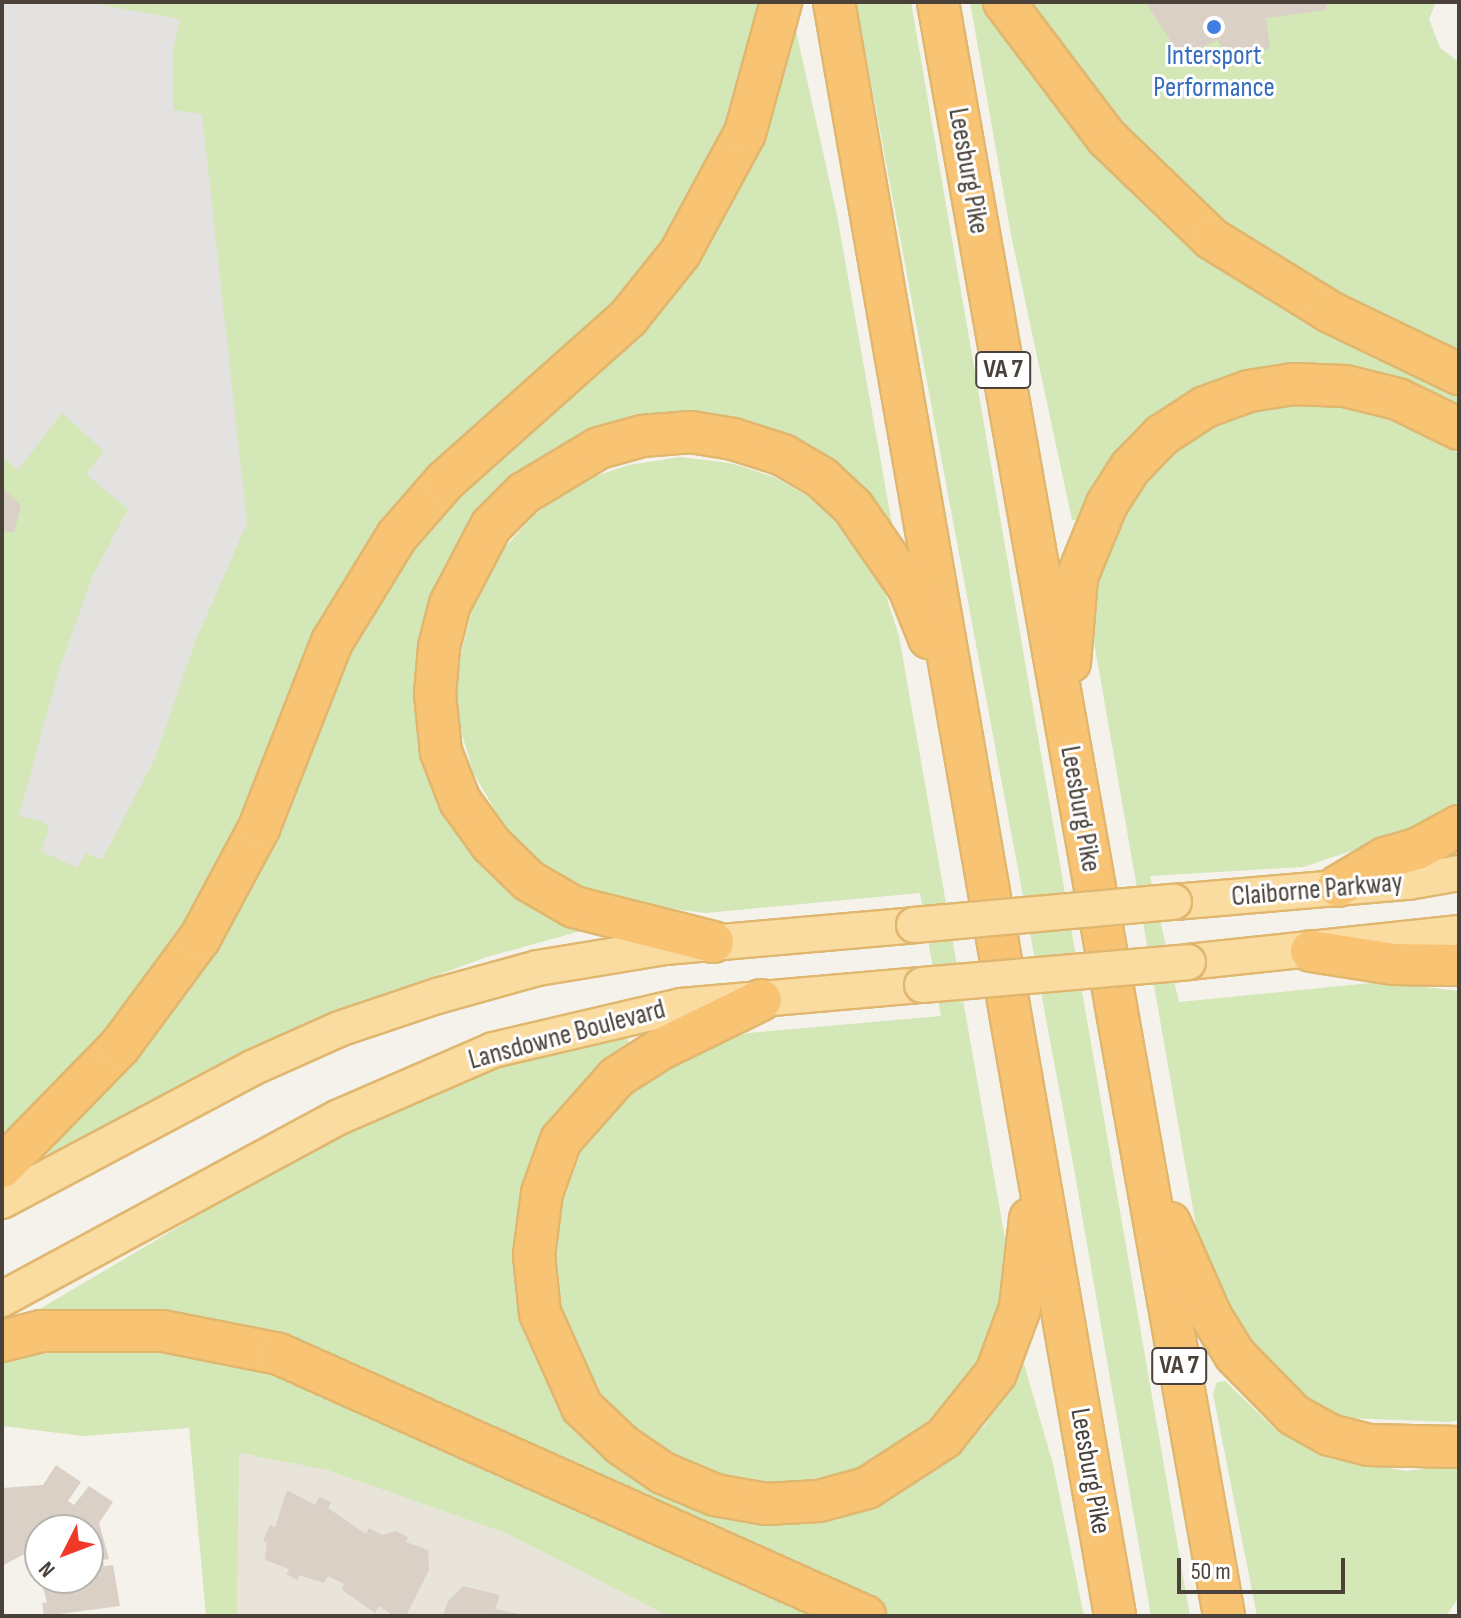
<!DOCTYPE html>
<html>
<head>
<meta charset="utf-8">
<style>
  body { margin:0 }
  #map { position:relative; width:1461px; height:1618px; overflow:hidden; background:#f5f2ec; font-family:"Sofia Sans Condensed",sans-serif }
  div>[style] { position:absolute }
  [style*='--x'] { left:calc(var(--x)*1px); top:calc(var(--y)*1px); width:calc(var(--w)*1px); rotate:calc(var(--a)*1deg) }
  .residential>* { inset:0; background:#e9e4da }
  .green>* { inset:0; background:#d4e7b7 }
  .parking>* { inset:0; background:#e4e2e0 }
  .building>* { inset:0; background:#dad0c5 }
  .roads { filter:drop-shadow(2px 0 #e0b76f) drop-shadow(-2px 0 #e0b76f) drop-shadow(0 2px #e0b76f) drop-shadow(0 -2px #e0b76f) }
  .major>* { height:34px; margin:-17px; padding:0 17px; transform-origin:17px; border-radius:17px; background:#fadba0 }
  .highway>* { height:40px; margin:-20px; padding:0 20px; transform-origin:20px; border-radius:20px; background:#f8c474 }
  .bridges { filter:drop-shadow(2px 0 #e0b76f) drop-shadow(-2px 0 #e0b76f) drop-shadow(0 2px #e0b76f) drop-shadow(0 -2px #e0b76f) }
  .major-bridge>* { height:34px; margin:-17px; padding:0 17px; transform-origin:17px; border-radius:17px; background:#fadba0 }
  .dots>* { width:22px; height:22px; translate:-50% -50%; box-sizing:border-box; border:4px solid #fff; border-radius:50% }
  span { translate:-50% -50%; white-space:nowrap; text-align:center; line-height:1.15; -webkit-text-stroke:6px #fff; paint-order:stroke }
  .shield-label span { padding:2px 6px; background:#fff; border:2px solid; border-radius:6px; -webkit-text-stroke-width:0 }
  .shield-label { font-size:26px; color:#4a423a; font-weight:700 }
  .shop-label { font-size:28px; color:#366cbe }
  .street-label { font-size:28px; color:#4a423a }
  .frame { position:absolute; inset:0; border:4px solid #4a423a; pointer-events:none }
  .north { position:absolute; left:24px; top:1514px; width:80px; height:80px; box-sizing:border-box; background:#fff; border:2px solid #b7b3b0; border-radius:50%; rotate:228deg; font-size:22px; font-weight:700; line-height:32px; text-align:center; color:#4a423a }
  .north::after { content:''; display:block; margin:auto; width:28px; height:36px; background:#f13927; clip-path:polygon(50% 0,100% 100%,50% 72%,0 100%) }
  .scale { position:absolute; left:1177px; top:1558px; width:168px; height:36px; box-sizing:border-box; border:4px solid #4a423a; border-top:0; padding-left:10px; font-size:24px; line-height:28px; white-space:nowrap; color:#4a423a; -webkit-text-stroke:6px #fff; paint-order:stroke }
</style>
</head>
<body>
<div id="map">
  <div class="residential">
    <i style="clip-path:polygon(238px 1453px,327px 1470px,508px 1534px,668px 1616px,237px 1616px)"></i>
  </div>
  <div class="green">
    <i style="clip-path:polygon(2px 2px,768px 2px,746px 98px,636px 297px,433px 471px,265px 768px,209px 894px,160px 972px,2px 1147px)"></i>
    <i style="clip-path:polygon(856px 2px,911px 2px,1190px 1616px,1151px 1616px,1074px 1169px)"></i>
    <i style="clip-path:polygon(970px 2px,988px 2px,1207px 256px,1263px 295px,1459px 393px,1459px 411px,1255px 376px,1079px 520px,1072px 520px,1011px 235px)"></i>
    <i style="clip-path:polygon(1024px 2px,1436px 2px,1429px 19px,1440px 48px,1459px 62px,1459px 350px,1314px 279px,1235px 228px,1160px 164px,1095px 96px)"></i>
    <i style="clip-path:polygon(793px 17px,837px 215px,895px 541px,862px 501px,666px 422px,466px 534px,435px 770px,588px 929px,487px 957px,359px 1004px,37px 1166px,162px 1022px,352px 635px,437px 514px,595px 364px)"></i>
    <i style="clip-path:polygon(1306px 399px,1341px 402px,1406px 421px,1459px 454px,1459px 802px,1414px 830px,1303px 867px,1150px 876px,1179px 1002px,1381px 982px,1459px 991px,1459px 1420px,1450px 1422px,1343px 1418px,1296px 1391px,1243px 1335px,1215px 1280px,1196px 1226px,1090px 619px,1094px 570px,1121px 514px,1150px 473px,1182px 442px,1213px 425px,1244px 412px)"></i>
    <i style="clip-path:polygon(680px 457px,730px 463px,774px 477px,823px 505px,882px 583px,899px 636px,1006px 1244px,1002px 1298px,982px 1361px,948px 1415px,886px 1462px,825px 1484px,754px 1487px,701px 1472px,647px 1443px,607px 1407px,564px 1328px,553px 1258px,556px 1221px,585px 1141px,615px 1104px,653px 1072px,697px 1049px,748px 1033px,941px 1016px,920px 893px,706px 913px,640px 905px,579px 886px,538px 861px,504px 826px,473px 772px,455px 710px,460px 658px,474px 603px,501px 552px,534px 515px,578px 482px,629px 465px)"></i>
    <i style="clip-path:polygon(626px 1035px,631px 1047px,600px 1072px,520px 1271px,628px 1468px,870px 1505px,903px 1490px,956px 1452px,985px 1425px,1024px 1364px,1053px 1464px,1084px 1616px,885px 1616px,336px 1369px,16px 1323px,339px 1132px,516px 1056px)"></i>
    <i style="clip-path:polygon(81px 1346px,168px 1349px,243px 1361px,289px 1377px,834px 1616px,668px 1616px,508px 1534px,327px 1470px,239px 1453px,237px 1616px,206px 1616px,189px 1428px,83px 1436px,2px 1426px,2px 1354px)"></i>
    <i style="clip-path:polygon(1225px 1381px,1278px 1432px,1334px 1459px,1406px 1471px,1459px 1465px,1459px 1597px,1446px 1616px,1257px 1616px,1213px 1394px,1217px 1382px)"></i>
  </div>
  <div class="parking">
    <i style="clip-path:polygon(2px 2px,85px 2px,180px 19px,174px 46px,173px 110px,202px 114px,247px 523px,195px 642px,155px 758px,102px 860px,85px 853px,78px 868px,41px 851px,49px 829px,44px 822px,19px 816px,58px 673px,93px 575px,128px 509px,86px 474px,104px 451px,62px 413px,18px 470px,2px 456px)"></i>
  </div>
  <div class="building">
    <i style="clip-path:polygon(1145px 2px,1326px 2px,1327px 10px,1266px 18px,1270px 48px,1232px 63px,1217px 40px,1182px 58px)"></i>
    <i style="clip-path:polygon(2px 488px,21px 505px,14px 533px,2px 530px)"></i>
    <i style="clip-path:polygon(56px 1465px,81px 1482px,68px 1501px,74px 1505px,89px 1486px,113px 1502px,99px 1523px,109px 1559px,103px 1560px,104px 1566px,113px 1565px,120px 1606px,44px 1616px,42px 1603px,47px 1602px,40px 1578px,88px 1578px,88px 1530px,40px 1530px,40px 1560px,28px 1552px,2px 1566px,2px 1488px,43px 1485px)"></i>
    <i style="clip-path:polygon(287px 1490px,315px 1505px,319px 1497px,331px 1502px,328px 1508px,366px 1534px,369px 1528px,382px 1535px,396px 1531px,408px 1537px,406px 1542px,428px 1550px,429px 1570px,407px 1614px,394px 1616px,379px 1606px,375px 1613px,342px 1590px,344px 1584px,328px 1576px,324px 1583px,299px 1575px,297px 1580px,286px 1574px,289px 1569px,265px 1560px,267px 1542px,263px 1541px,270px 1525px,275px 1527px)"></i>
    <i style="clip-path:polygon(463px 1586px,500px 1595px,495px 1609px,529px 1616px,443px 1615px,449px 1600px)"></i>
  </div>
  <div class="roads">
    <div class="major">
      <i style="--x:1174;--y:902;--w:235;--a:-4.9"></i>
      <i style="--x:1408;--y:882;--w:52;--a:-10"></i>
      <i style="--x:1188;--y:962;--w:273;--a:-6.1"></i>
      <i style="--x:2;--y:1201;--w:283;--a:-28"></i>
      <i style="--x:252;--y:1068;--w:95;--a:-24.1"></i>
      <i style="--x:339;--y:1029;--w:103;--a:-18.6"></i>
      <i style="--x:437;--y:996;--w:105;--a:-15.5"></i>
      <i style="--x:538;--y:968;--w:129;--a:-9.4"></i>
      <i style="--x:665;--y:947;--w:250;--a:-5"></i>
      <i style="--x:2;--y:1299;--w:383;--a:-28.4"></i>
      <i style="--x:339;--y:1117;--w:168;--a:-23.5"></i>
      <i style="--x:493;--y:1050;--w:193;--a:-13.2"></i>
      <i style="--x:681;--y:1006;--w:242;--a:-5"></i>
    </div>
    <div class="highway">
      <i style="--x:834;--y:2;--w:1638;--a:80.12"></i>
      <i style="--x:938;--y:2;--w:1639;--a:79.95"></i>
      <i style="--x:1004;--y:2;--w:171;--a:52.9"></i>
      <i style="--x:1107;--y:138;--w:146;--a:43.9"></i>
      <i style="--x:1212;--y:239;--w:139;--a:31.7"></i>
      <i style="--x:1330;--y:312;--w:143;--a:25.7"></i>
      <i style="--x:1070;--y:662;--w:85;--a:-85.3"></i>
      <i style="--x:1077;--y:577;--w:79;--a:-67.7"></i>
      <i style="--x:1107;--y:504;--w:43;--a:-57.4"></i>
      <i style="--x:1130;--y:468;--w:46;--a:-45.9"></i>
      <i style="--x:1162;--y:435;--w:51;--a:-33.1"></i>
      <i style="--x:1205;--y:407;--w:47;--a:-20"></i>
      <i style="--x:1249;--y:391;--w:45;--a:-9"></i>
      <i style="--x:1293;--y:384;--w:52;--a:2.2"></i>
      <i style="--x:1345;--y:386;--w:55;--a:13.8"></i>
      <i style="--x:1398;--y:399;--w:68;--a:26.2"></i>
      <i style="--x:1338;--y:886;--w:55;--a:-30.8"></i>
      <i style="--x:1385;--y:858;--w:33;--a:-16"></i>
      <i style="--x:1417;--y:849;--w:48;--a:-28.7"></i>
      <i style="--x:713;--y:942;--w:143;--a:-165.9"></i>
      <i style="--x:574;--y:907;--w:52;--a:-150"></i>
      <i style="--x:529;--y:881;--w:53;--a:-135.8"></i>
      <i style="--x:491;--y:844;--w:53;--a:-125.8"></i>
      <i style="--x:460;--y:801;--w:53;--a:-111.2"></i>
      <i style="--x:441;--y:752;--w:58;--a:-95.9"></i>
      <i style="--x:435;--y:694;--w:47;--a:-85.1"></i>
      <i style="--x:439;--y:647;--w:44;--a:-75.7"></i>
      <i style="--x:450;--y:604;--w:88;--a:-62.3"></i>
      <i style="--x:491;--y:526;--w:47;--a:-45"></i>
      <i style="--x:524;--y:493;--w:87;--a:-31"></i>
      <i style="--x:599;--y:448;--w:45;--a:-15.6"></i>
      <i style="--x:642;--y:436;--w:49;--a:-4.7"></i>
      <i style="--x:691;--y:432;--w:43;--a:9.5"></i>
      <i style="--x:733;--y:439;--w:52;--a:17.7"></i>
      <i style="--x:783;--y:455;--w:45;--a:30.5"></i>
      <i style="--x:822;--y:478;--w:42;--a:43.1"></i>
      <i style="--x:853;--y:507;--w:98;--a:55.3"></i>
      <i style="--x:909;--y:588;--w:54;--a:68.2"></i>
      <i style="--x:1311;--y:951;--w:84;--a:8.9"></i>
      <i style="--x:1394;--y:964;--w:65;--a:0.9"></i>
      <i style="--x:761;--y:1000;--w:114;--a:153.9"></i>
      <i style="--x:659;--y:1050;--w:50;--a:147.3"></i>
      <i style="--x:617;--y:1077;--w:84;--a:131.6"></i>
      <i style="--x:561;--y:1140;--w:56;--a:109.7"></i>
      <i style="--x:542;--y:1193;--w:63;--a:97.4"></i>
      <i style="--x:534;--y:1255;--w:58;--a:84.1"></i>
      <i style="--x:540;--y:1313;--w:103;--a:65.9"></i>
      <i style="--x:582;--y:1407;--w:55;--a:43.5"></i>
      <i style="--x:622;--y:1445;--w:50;--a:34.3"></i>
      <i style="--x:663;--y:1473;--w:56;--a:22.9"></i>
      <i style="--x:715;--y:1495;--w:52;--a:10"></i>
      <i style="--x:766;--y:1504;--w:53;--a:-3.2"></i>
      <i style="--x:819;--y:1501;--w:50;--a:-15.2"></i>
      <i style="--x:867;--y:1488;--w:92;--a:-33"></i>
      <i style="--x:944;--y:1438;--w:83;--a:-51.3"></i>
      <i style="--x:996;--y:1373;--w:69;--a:-69.7"></i>
      <i style="--x:1020;--y:1308;--w:90;--a:-83.6"></i>
      <i style="--x:2;--y:1167;--w:169;--a:-45.7"></i>
      <i style="--x:120;--y:1046;--w:134;--a:-53.5"></i>
      <i style="--x:200;--y:938;--w:125;--a:-61.8"></i>
      <i style="--x:259;--y:828;--w:200;--a:-68.6"></i>
      <i style="--x:332;--y:642;--w:124;--a:-58.5"></i>
      <i style="--x:397;--y:536;--w:73;--a:-48.9"></i>
      <i style="--x:445;--y:481;--w:245;--a:-41.7"></i>
      <i style="--x:628;--y:318;--w:83;--a:-51.3"></i>
      <i style="--x:680;--y:253;--w:136;--a:-61.6"></i>
      <i style="--x:745;--y:133;--w:136;--a:-74.6"></i>
      <i style="--x:1170;--y:1223;--w:102;--a:66.2"></i>
      <i style="--x:1211;--y:1316;--w:46;--a:58.4"></i>
      <i style="--x:1235;--y:1355;--w:84;--a:45.5"></i>
      <i style="--x:1294;--y:1415;--w:41;--a:29.1"></i>
      <i style="--x:1330;--y:1435;--w:40;--a:14.4"></i>
      <i style="--x:1369;--y:1445;--w:90;--a:1.3"></i>
      <i style="--x:2;--y:1341;--w:40;--a:-14.4"></i>
      <i style="--x:41;--y:1331;--w:122;--a:0"></i>
      <i style="--x:163;--y:1331;--w:118;--a:11.2"></i>
      <i style="--x:279;--y:1354;--w:642;--a:24.09"></i>
    </div>
  </div>
  <div class="bridges">
    <div class="major-bridge">
      <i style="--x:914;--y:925;--w:261;--a:-5.1"></i>
      <i style="--x:922;--y:985;--w:267;--a:-4.9"></i>
    </div>
  </div>
  <div class="dots">
    <i style="left:1214px;top:27px;background:#3f7fe0"></i>
  </div>
  <div class="shield-label">
    <span style="left:1003px;top:370px">VA 7</span>
    <span style="left:1179px;top:1366px">VA 7</span>
  </div>
  <div class="shop-label">
    <span style="left:1214px;top:72px">Intersport<br>Performance</span>
  </div>
  <div class="street-label">
    <span style="left:968px;top:171px;rotate:80deg">Leesburg Pike</span>
    <span style="left:1080px;top:809px;rotate:80deg">Leesburg Pike</span>
    <span style="left:1317px;top:890px;rotate:-5deg">Claiborne Parkway</span>
    <span style="left:567px;top:1035px;rotate:-15deg">Lansdowne Boulevard</span>
    <span style="left:1090px;top:1471px;rotate:80deg">Leesburg Pike</span>
  </div>
  <div class="frame"></div>
  <div class="north">N</div>
  <div class="scale">50 m</div>
</div>
</body>
</html>
